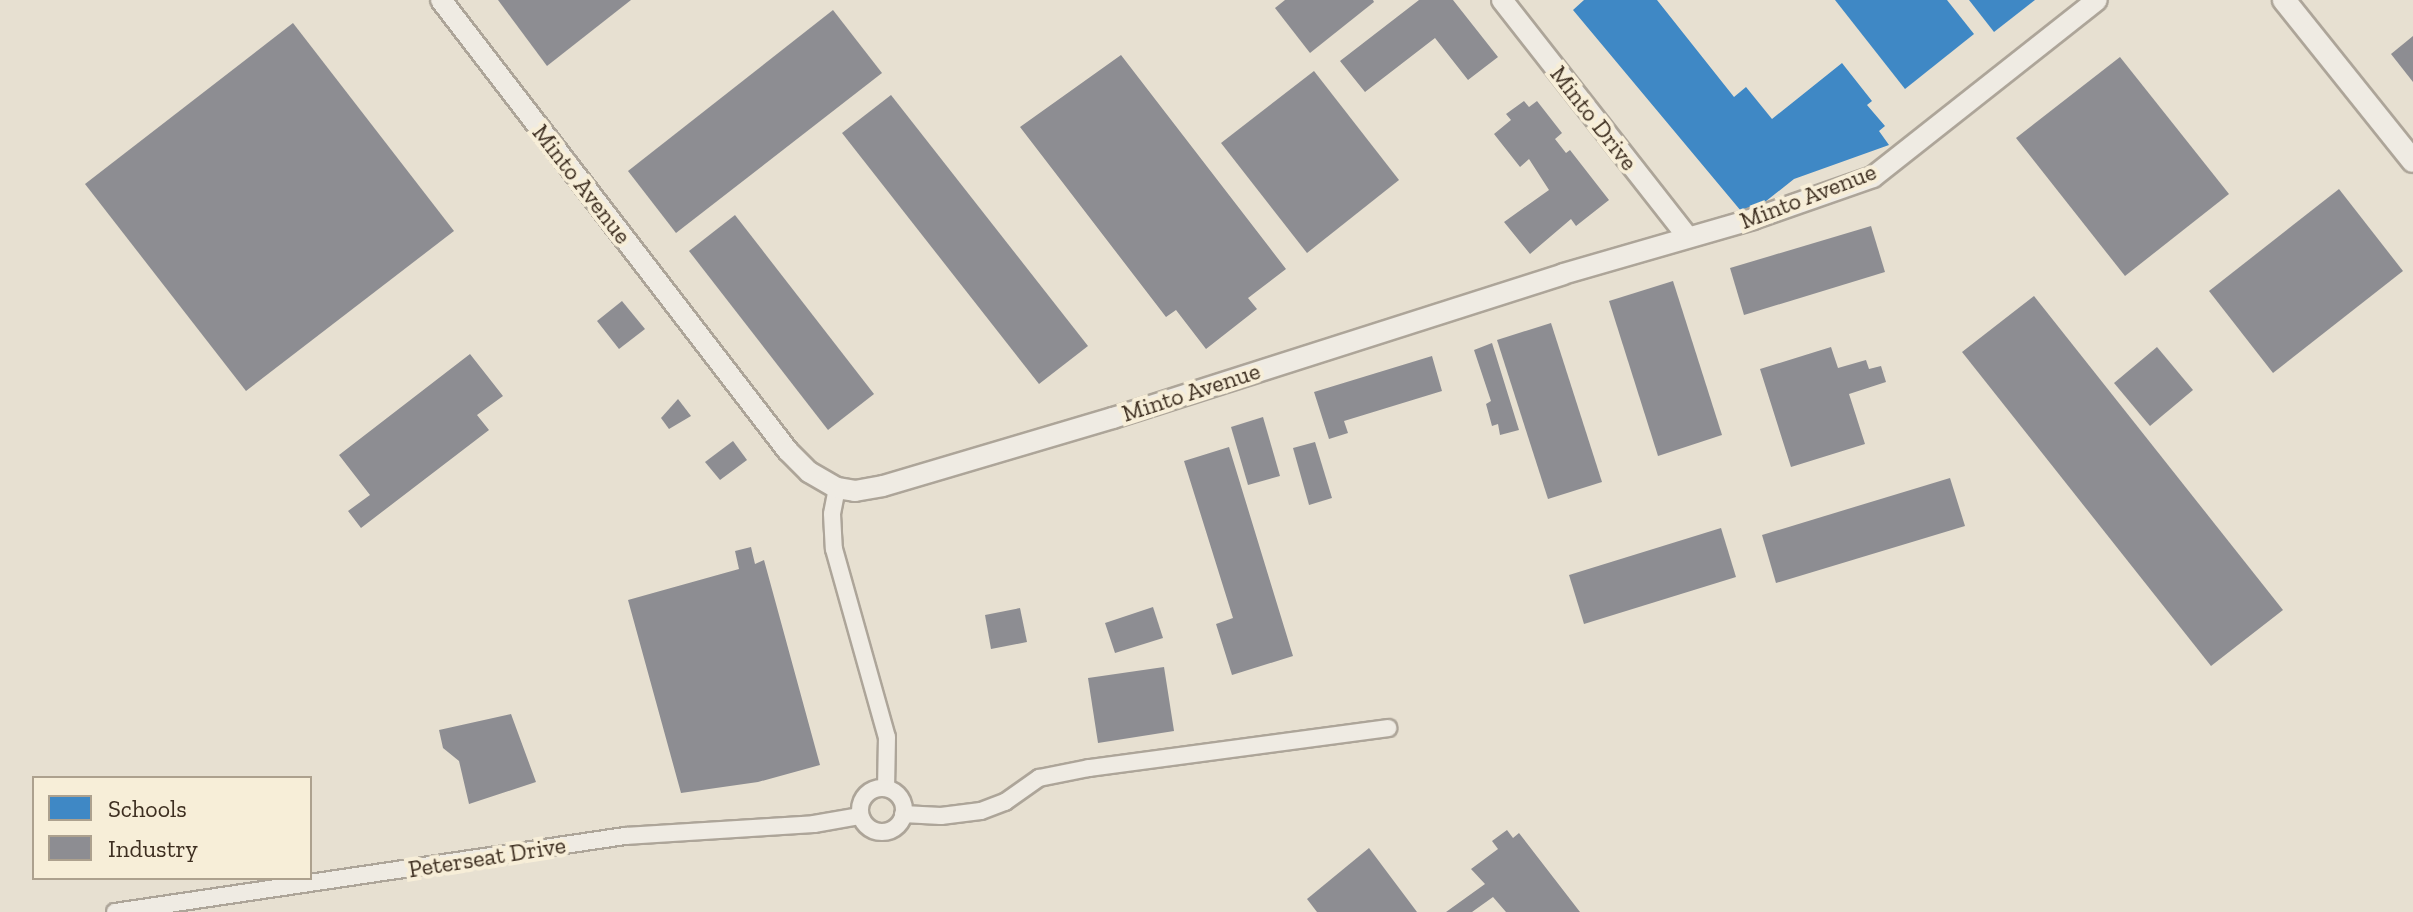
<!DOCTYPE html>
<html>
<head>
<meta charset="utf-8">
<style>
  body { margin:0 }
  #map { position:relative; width:2413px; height:912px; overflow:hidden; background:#e7e0d1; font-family:"Zilla Slab",serif }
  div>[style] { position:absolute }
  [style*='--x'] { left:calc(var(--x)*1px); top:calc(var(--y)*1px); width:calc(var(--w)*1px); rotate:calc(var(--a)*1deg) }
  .schools>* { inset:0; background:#3f88c5 }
  .industry>* { inset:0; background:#8d8d92 }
  .roads { filter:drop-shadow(2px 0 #ada599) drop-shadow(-2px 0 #ada599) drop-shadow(0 2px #ada599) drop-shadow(0 -2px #ada599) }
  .minor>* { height:16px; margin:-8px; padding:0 8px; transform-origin:8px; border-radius:8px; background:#efebe3 }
  .minor>.ring { margin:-8px; padding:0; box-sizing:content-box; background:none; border:16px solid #efebe3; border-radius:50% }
  .tertiary>* { height:20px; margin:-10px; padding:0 10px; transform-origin:10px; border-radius:10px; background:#efebe3 }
  .secondary>* { height:22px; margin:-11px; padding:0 11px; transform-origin:11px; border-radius:11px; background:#efebe3 }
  span { translate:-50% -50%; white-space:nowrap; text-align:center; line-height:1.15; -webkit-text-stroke:8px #f7eed8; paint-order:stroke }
  .street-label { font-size:24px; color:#3d2e20 }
  .legend { position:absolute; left:32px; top:776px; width:280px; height:104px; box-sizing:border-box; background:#f7eed8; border:2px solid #ada18e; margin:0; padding:10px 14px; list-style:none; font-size:24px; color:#3d2e20 }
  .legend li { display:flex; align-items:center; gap:16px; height:40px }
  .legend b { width:40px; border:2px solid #ada18e }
</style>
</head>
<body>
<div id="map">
  <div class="schools">
    <i style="clip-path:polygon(1584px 0,1657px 0,1734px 97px,1746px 87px,1772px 119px,1842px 63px,1872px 101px,1867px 105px,1885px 126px,1879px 131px,1889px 145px,1794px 179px,1746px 217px,1573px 10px)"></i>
    <i style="clip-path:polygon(1835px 0,1947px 0,1974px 34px,1905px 89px)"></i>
    <i style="clip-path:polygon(1969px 0,2035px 0,1994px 32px)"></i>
  </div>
  <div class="industry">
    <i style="clip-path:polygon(498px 0,631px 0,547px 66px)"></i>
    <i style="clip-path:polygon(1285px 0,1373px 0,1374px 2px,1310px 53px,1275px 8px)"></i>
    <i style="clip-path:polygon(1419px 0,1453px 0,1498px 57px,1468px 80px,1435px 38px,1365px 92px,1340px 61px)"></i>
    <i style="clip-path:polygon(833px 10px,882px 73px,676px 233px,628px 171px)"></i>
    <i style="clip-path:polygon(293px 23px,454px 231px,246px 391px,85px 184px)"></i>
    <i style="clip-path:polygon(2413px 36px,2413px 82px,2391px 54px)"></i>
    <i style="clip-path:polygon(1121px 55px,1286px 269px,1248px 298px,1257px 309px,1206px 349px,1176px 310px,1166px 317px,1020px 127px)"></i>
    <i style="clip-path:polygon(2120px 57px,2229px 194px,2125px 276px,2016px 138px)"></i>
    <i style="clip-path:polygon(1314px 71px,1399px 180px,1307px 253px,1221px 143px)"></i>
    <i style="clip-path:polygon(891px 95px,1088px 346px,1039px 384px,842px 133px)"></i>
    <i style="clip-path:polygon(1524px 101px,1529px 107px,1537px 101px,1562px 133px,1555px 139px,1566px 153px,1570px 150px,1609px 200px,1576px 226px,1571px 219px,1530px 254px,1504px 222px,1549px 190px,1529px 159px,1520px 167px,1494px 134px,1511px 120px,1506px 114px)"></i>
    <i style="clip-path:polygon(2339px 189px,2403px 271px,2273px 373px,2209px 291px)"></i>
    <i style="clip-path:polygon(735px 215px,874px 394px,828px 430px,689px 251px)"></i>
    <i style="clip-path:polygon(1871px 226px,1885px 272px,1744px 315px,1730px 268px)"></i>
    <i style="clip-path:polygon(1673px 281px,1722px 435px,1658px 456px,1609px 301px)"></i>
    <i style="clip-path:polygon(2034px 296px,2283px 610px,2211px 666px,1962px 352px)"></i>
    <i style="clip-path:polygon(622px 301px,645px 329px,619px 349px,597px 321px)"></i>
    <i style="clip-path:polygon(1551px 323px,1602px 482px,1548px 499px,1497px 340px)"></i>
    <i style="clip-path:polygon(1492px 343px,1519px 430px,1500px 435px,1498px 424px,1492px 426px,1486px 404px,1491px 401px,1474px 350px)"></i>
    <i style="clip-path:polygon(1831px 347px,1838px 368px,1866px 360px,1869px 369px,1881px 366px,1886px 382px,1849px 394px,1865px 444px,1791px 467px,1760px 369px)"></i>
    <i style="clip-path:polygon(2157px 347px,2193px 390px,2150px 426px,2114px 383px)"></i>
    <i style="clip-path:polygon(470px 354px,503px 396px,477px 415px,489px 430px,361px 528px,348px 511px,370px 495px,339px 455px)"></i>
    <i style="clip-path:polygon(1432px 356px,1442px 391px,1344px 421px,1348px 433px,1329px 439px,1314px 392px)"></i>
    <i style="clip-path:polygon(678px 399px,691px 416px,669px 429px,661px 418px)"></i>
    <i style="clip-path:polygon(1263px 417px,1280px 476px,1248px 485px,1231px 427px)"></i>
    <i style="clip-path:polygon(733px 441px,747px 460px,720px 480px,705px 462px)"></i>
    <i style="clip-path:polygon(1315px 442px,1332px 498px,1309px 505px,1293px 448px)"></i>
    <i style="clip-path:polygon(1229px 447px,1293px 656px,1232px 675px,1216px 624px,1233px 618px,1184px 461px)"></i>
    <i style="clip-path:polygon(1950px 478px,1965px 526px,1776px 583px,1762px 535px)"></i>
    <i style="clip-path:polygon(1721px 528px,1736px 577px,1584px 624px,1569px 575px)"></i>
    <i style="clip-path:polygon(751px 547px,755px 564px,764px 560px,820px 765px,758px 782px,681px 793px,628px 600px,739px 569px,735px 551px)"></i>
    <i style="clip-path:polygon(1153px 607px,1163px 638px,1115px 653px,1105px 623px)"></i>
    <i style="clip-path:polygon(1020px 608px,1027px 642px,991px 649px,985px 615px)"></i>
    <i style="clip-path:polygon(1164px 667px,1174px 731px,1098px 743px,1088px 678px)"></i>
    <i style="clip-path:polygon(511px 714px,536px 782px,469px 804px,459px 761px,443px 748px,439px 730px)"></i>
    <i style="clip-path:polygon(1507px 830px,1513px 838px,1519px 833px,1580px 912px,1506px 912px,1493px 897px,1472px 912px,1446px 912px,1485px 884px,1471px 869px,1498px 849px,1492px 841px)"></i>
    <i style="clip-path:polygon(1369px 848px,1417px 912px,1317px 912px,1307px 899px)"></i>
  </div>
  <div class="roads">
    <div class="minor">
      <i style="--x:837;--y:488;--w:26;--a:101"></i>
      <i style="--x:832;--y:514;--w:35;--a:87"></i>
      <i style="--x:834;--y:549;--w:195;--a:74.3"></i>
      <i style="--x:887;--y:737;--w:51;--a:91.1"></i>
      <i class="ring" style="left:860px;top:788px;width:28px;height:28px"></i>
      <i style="--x:903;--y:814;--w:38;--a:3"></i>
      <i style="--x:941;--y:816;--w:40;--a:-7.1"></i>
      <i style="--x:981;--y:811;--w:26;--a:-21"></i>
      <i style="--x:1005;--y:802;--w:42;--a:-35.2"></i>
      <i style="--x:1039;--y:778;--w:51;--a:-11.3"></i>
      <i style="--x:1089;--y:768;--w:302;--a:-7.6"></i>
      <i style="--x:115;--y:912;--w:516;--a:-8.48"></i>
      <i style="--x:625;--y:836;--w:189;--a:-3.6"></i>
      <i style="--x:814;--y:824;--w:47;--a:-9.9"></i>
    </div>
    <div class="tertiary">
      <i style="--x:441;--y:0;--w:569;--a:52.43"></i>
      <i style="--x:788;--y:451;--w:30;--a:45"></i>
      <i style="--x:809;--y:472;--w:32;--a:30"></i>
      <i style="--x:837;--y:488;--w:18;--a:9"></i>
      <i style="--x:855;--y:491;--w:28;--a:-10"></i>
      <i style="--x:883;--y:486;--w:240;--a:-16.5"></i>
      <i style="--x:1113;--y:418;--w:472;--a:-17.7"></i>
      <i style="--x:1563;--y:274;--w:198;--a:-16.1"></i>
      <i style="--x:1753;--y:219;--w:127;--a:-19.3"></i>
      <i style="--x:1873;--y:177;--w:285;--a:-38.3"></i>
      <i style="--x:1502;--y:0;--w:300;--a:51.9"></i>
    </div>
    <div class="secondary">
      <i style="--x:2284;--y:0;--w:206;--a:51.3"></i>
    </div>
  </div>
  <div class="street-label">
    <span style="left:1594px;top:118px;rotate:52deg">Minto Drive</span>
    <span style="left:582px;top:184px;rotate:52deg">Minto Avenue</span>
    <span style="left:1808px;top:196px;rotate:-21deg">Minto Avenue</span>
    <span style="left:1191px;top:392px;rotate:-18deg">Minto Avenue</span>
    <span style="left:487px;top:857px;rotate:-9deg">Peterseat Drive</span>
  </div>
  <ul class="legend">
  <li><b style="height:22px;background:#3f88c5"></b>Schools</li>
  <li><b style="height:22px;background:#8d8d92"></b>Industry</li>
  </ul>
</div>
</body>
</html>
